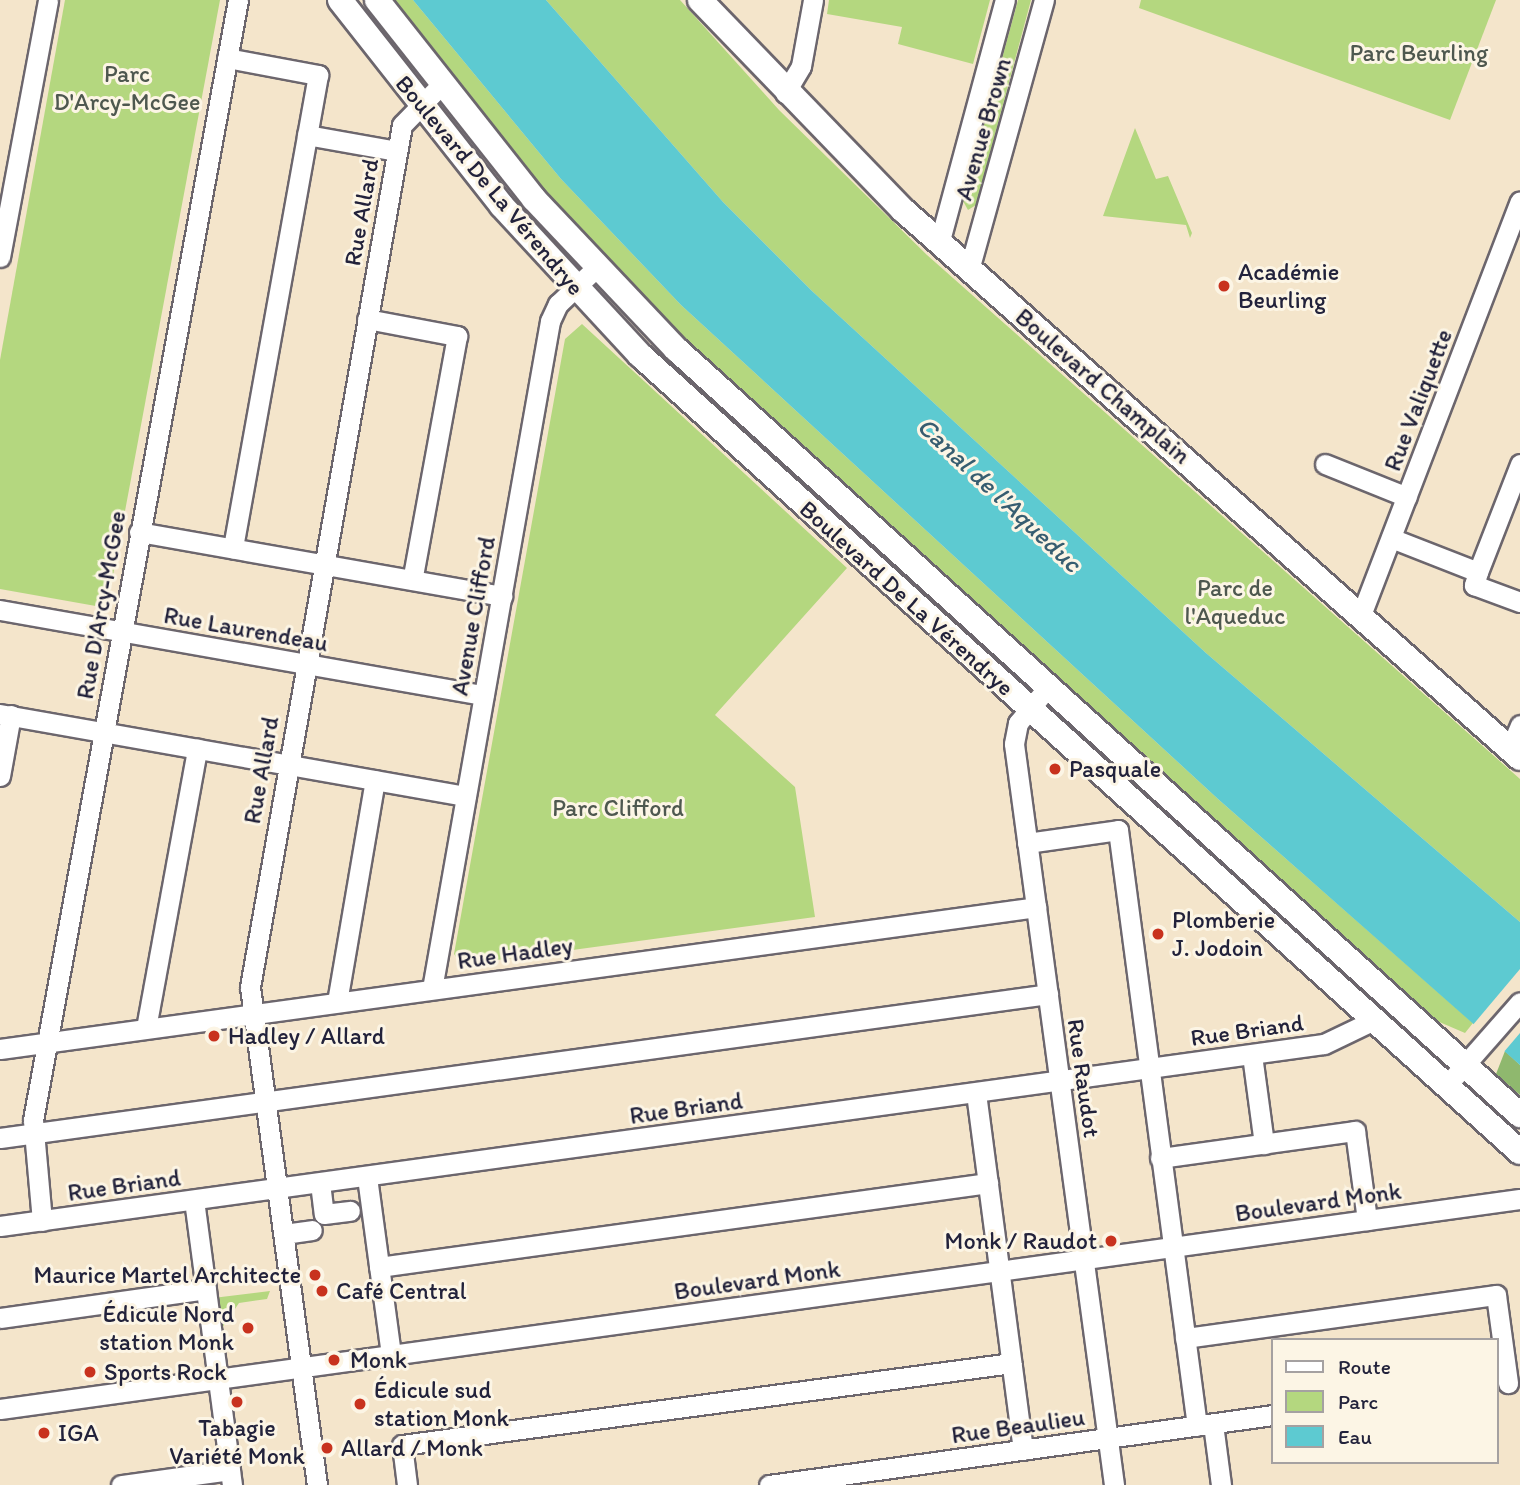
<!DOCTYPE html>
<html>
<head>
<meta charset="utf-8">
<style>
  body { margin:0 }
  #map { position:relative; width:1520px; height:1485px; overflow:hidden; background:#f4e5cb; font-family:Itim,sans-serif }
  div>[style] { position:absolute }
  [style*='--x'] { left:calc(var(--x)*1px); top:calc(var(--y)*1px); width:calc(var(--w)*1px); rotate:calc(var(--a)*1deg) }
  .green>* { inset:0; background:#b4d77f }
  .forest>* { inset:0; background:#8fb86e }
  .water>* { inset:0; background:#5dcad1 }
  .pier>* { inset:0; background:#f4e5cb }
  .roads { filter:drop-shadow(2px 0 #6c666d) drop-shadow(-2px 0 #6c666d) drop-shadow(0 2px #6c666d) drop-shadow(0 -2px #6c666d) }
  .minor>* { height:19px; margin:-9.5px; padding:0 9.5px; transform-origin:9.5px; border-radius:9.5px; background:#fff }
  .major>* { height:24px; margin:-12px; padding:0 12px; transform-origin:12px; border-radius:12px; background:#fff }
  .dots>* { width:19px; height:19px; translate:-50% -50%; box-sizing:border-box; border:4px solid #fcf5e5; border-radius:50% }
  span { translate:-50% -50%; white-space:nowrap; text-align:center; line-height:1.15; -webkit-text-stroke:6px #fcf5e5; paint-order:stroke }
  .park-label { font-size:24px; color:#4e584f }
  .street-label { font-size:24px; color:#22223b }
  .poi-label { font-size:24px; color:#22223b }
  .left { translate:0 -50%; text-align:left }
  .right { translate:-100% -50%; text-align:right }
  .water-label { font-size:26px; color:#375d70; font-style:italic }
  .legend { position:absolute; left:1271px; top:1338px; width:228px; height:126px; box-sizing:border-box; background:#fcf5e5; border:2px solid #a5a1a1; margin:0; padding:9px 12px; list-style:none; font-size:21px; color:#22223b }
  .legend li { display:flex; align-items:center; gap:14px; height:35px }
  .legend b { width:35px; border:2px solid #a5a1a1 }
</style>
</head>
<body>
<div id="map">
  <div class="green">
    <i style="clip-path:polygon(65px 0,220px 0,107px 608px,0 589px,0 360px)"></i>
    <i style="clip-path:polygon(395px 0,413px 0,561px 179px,681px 305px,1218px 799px,1473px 1023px,1465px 1033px,1437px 1021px,671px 325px,549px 196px)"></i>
    <i style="clip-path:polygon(546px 0,680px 0,779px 110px,927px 255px,1520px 779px,1520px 922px,1206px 653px,812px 291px,723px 202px)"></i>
    <i style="clip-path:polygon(829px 0,990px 0,973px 64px,898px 44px,902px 27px,827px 14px)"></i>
    <i style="clip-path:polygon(1018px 0,1031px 0,976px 205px,968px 210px,963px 201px)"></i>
    <i style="clip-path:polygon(1141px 0,1496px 0,1450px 120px,1139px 8px)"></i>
    <i style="clip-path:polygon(1135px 128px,1156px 179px,1168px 176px,1192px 233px,1190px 238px,1186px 225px,1103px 216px)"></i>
    <i style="clip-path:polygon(582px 324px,847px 568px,715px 715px,795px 787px,815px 917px,461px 965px,454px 954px,565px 339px)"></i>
    <i style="clip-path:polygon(270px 1291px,267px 1299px,239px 1303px,222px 1328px,223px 1354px,213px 1298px)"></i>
  </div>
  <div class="forest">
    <i style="clip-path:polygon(1505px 1051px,1520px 1065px,1520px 1095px,1496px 1074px)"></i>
  </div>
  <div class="water">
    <i style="clip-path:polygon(413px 0,546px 0,723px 202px,812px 291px,1206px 653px,1520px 922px,1520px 1065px,1218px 799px,681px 305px,561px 179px)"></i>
  </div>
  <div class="pier">
    <i style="clip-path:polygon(1520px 969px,1520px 1033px,1503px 1053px,1472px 1026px)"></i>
  </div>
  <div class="roads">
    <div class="minor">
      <i style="--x:227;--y:58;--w:93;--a:10.6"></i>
      <i style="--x:318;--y:75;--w:481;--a:100.2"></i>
      <i style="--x:785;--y:93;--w:31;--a:-59"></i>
      <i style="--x:801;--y:66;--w:67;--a:-79.7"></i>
      <i style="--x:307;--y:135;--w:91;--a:10.1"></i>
      <i style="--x:939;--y:244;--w:253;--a:-74.9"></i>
      <i style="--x:0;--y:257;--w:261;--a:-79.4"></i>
      <i style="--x:969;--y:270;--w:280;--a:-74.5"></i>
      <i style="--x:367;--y:319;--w:92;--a:10.7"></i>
      <i style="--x:457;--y:336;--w:248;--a:100.4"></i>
      <i style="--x:1325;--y:464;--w:88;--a:21.9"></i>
      <i style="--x:139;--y:532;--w:369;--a:10"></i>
      <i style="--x:1391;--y:538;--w:93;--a:21.3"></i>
      <i style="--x:1478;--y:572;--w:116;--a:-68.7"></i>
      <i style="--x:1478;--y:572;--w:14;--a:107"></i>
      <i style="--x:1474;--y:585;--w:49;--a:20.3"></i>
      <i style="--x:0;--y:610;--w:491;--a:10"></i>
      <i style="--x:1361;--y:615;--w:443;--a:-69"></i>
      <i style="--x:1048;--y:687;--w:47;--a:129.8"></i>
      <i style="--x:1018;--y:723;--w:21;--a:101"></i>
      <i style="--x:1014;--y:744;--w:748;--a:82.31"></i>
      <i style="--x:0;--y:714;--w:473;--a:10"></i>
      <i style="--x:1510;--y:749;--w:26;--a:-67"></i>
      <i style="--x:0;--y:776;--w:62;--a:-79.8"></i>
      <i style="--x:1027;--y:843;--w:92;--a:-8.1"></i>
      <i style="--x:1118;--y:830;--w:601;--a:82.45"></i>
      <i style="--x:432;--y:989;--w:678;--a:-79.98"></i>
      <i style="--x:550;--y:321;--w:19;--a:-65"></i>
      <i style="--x:558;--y:304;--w:52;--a:-43.5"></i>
      <i style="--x:337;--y:1002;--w:225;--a:-80.3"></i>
      <i style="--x:146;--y:1028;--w:284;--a:-79.6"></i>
      <i style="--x:0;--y:1049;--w:1046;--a:-7.8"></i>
      <i style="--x:1252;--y:1055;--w:90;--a:82.3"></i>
      <i style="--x:1455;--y:1076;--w:98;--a:-48.7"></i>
      <i style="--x:976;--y:1093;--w:360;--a:82.5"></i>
      <i style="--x:0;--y:1138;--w:1058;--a:-7.82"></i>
      <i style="--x:1160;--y:1158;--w:197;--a:-7.9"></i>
      <i style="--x:1355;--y:1131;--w:90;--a:82.3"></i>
      <i style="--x:367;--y:1177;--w:180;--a:82.3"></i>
      <i style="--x:320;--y:1183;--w:31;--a:83"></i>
      <i style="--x:324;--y:1214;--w:26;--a:-7"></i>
      <i style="--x:194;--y:1200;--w:288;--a:82.4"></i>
      <i style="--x:42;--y:1221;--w:101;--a:-95.1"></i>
      <i style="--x:33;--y:1120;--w:1139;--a:-79.63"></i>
      <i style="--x:0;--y:1226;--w:1336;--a:-7.83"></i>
      <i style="--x:1324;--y:1044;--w:53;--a:-25.6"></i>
      <i style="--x:284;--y:1234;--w:28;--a:-8"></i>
      <i style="--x:379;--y:1267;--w:615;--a:-7.85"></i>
      <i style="--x:0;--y:1318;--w:208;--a:-8"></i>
      <i style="--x:1185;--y:1338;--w:314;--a:-7.9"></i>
      <i style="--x:1496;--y:1295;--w:89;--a:82.2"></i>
      <i style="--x:0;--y:1409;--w:1534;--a:-7.87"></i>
      <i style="--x:1213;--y:1424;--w:62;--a:82.5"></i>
      <i style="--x:121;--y:1485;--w:110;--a:-7.8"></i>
      <i style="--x:317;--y:1485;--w:502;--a:-97.66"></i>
      <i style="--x:250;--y:987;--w:875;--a:-80"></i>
      <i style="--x:402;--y:125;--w:57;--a:-45.7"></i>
      <i style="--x:407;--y:1485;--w:40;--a:-97.1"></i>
      <i style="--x:402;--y:1445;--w:615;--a:-7.66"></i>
      <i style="--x:769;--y:1485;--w:509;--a:-7.91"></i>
    </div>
    <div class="major">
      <i style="--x:340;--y:0;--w:262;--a:51.8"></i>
      <i style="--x:502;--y:206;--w:203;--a:47.2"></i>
      <i style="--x:640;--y:355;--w:1187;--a:42.17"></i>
      <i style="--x:377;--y:0;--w:253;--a:51.7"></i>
      <i style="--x:534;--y:199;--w:207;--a:46.6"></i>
      <i style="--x:676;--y:349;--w:1140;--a:42.23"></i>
      <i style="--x:700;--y:0;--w:292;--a:46"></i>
      <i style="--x:903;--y:210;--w:825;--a:41.61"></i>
    </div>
  </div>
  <div class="dots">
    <i style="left:1224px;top:286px;background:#c8321e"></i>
    <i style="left:1055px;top:769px;background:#c8321e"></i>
    <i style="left:1158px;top:934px;background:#c8321e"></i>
    <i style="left:214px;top:1036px;background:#c8321e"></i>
    <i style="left:1111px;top:1241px;background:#c8321e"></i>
    <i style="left:315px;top:1275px;background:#c8321e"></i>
    <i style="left:322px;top:1291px;background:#c8321e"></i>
    <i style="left:248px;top:1328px;background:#c8321e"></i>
    <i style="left:334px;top:1360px;background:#c8321e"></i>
    <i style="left:90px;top:1372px;background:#c8321e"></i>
    <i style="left:237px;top:1402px;background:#c8321e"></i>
    <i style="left:360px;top:1404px;background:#c8321e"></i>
    <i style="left:44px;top:1433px;background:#c8321e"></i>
    <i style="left:327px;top:1448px;background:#c8321e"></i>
  </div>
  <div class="park-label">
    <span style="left:1419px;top:53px">Parc Beurling</span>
    <span style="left:127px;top:88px">Parc<br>D'Arcy-McGee</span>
    <span style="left:1235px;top:602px">Parc de<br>l'Aqueduc</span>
    <span style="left:618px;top:808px">Parc Clifford</span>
  </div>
  <div class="street-label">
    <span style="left:983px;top:129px;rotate:-74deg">Avenue Brown</span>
    <span style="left:490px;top:185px;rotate:50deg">Boulevard De La Vérendrye</span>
    <span style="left:361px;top:212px;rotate:-80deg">Rue Allard</span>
    <span style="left:1103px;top:386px;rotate:41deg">Boulevard Champlain</span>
    <span style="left:1418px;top:400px;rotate:-69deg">Rue Valiquette</span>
    <span style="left:907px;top:598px;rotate:42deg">Boulevard De La Vérendrye</span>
    <span style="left:101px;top:605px;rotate:-80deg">Rue D'Arcy-McGee</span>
    <span style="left:473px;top:616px;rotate:-80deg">Avenue Clifford</span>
    <span style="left:246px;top:629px;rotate:10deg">Rue Laurendeau</span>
    <span style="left:261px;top:770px;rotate:-80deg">Rue Allard</span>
    <span style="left:515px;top:953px;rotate:-8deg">Rue Hadley</span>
    <span style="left:1247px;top:1030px;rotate:-8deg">Rue Briand</span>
    <span style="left:1084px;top:1078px;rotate:82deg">Rue Raudot</span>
    <span style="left:686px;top:1108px;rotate:-8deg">Rue Briand</span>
    <span style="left:124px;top:1185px;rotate:-8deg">Rue Briand</span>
    <span style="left:1318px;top:1202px;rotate:-8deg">Boulevard Monk</span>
    <span style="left:757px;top:1280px;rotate:-8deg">Boulevard Monk</span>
    <span style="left:1018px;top:1426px;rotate:-8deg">Rue Beaulieu</span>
  </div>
  <div class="poi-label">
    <span class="left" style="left:1238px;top:286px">Académie<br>Beurling</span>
    <span class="left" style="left:1069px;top:769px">Pasquale</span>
    <span class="left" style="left:1172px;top:934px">Plomberie<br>J. Jodoin</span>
    <span class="left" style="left:228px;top:1036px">Hadley / Allard</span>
    <span class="right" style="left:1097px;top:1241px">Monk / Raudot</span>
    <span class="right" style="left:301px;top:1275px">Maurice Martel Architecte</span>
    <span class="left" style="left:336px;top:1291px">Café Central</span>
    <span class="right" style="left:234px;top:1328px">Édicule Nord<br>station Monk</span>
    <span class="left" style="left:350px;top:1360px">Monk</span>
    <span class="left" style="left:104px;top:1372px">Sports Rock</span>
    <span class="left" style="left:374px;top:1404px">Édicule sud<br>station Monk</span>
    <span style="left:237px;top:1442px">Tabagie<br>Variété Monk</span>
    <span class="left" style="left:58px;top:1433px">IGA</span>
    <span class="left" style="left:341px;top:1448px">Allard / Monk</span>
  </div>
  <div class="water-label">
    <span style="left:999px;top:495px;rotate:43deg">Canal de l'Aqueduc</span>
  </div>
  <ul class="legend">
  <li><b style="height:9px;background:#fff"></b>Route</li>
  <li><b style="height:19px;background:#b4d77f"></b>Parc</li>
  <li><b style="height:19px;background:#5dcad1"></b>Eau</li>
  </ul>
</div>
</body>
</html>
